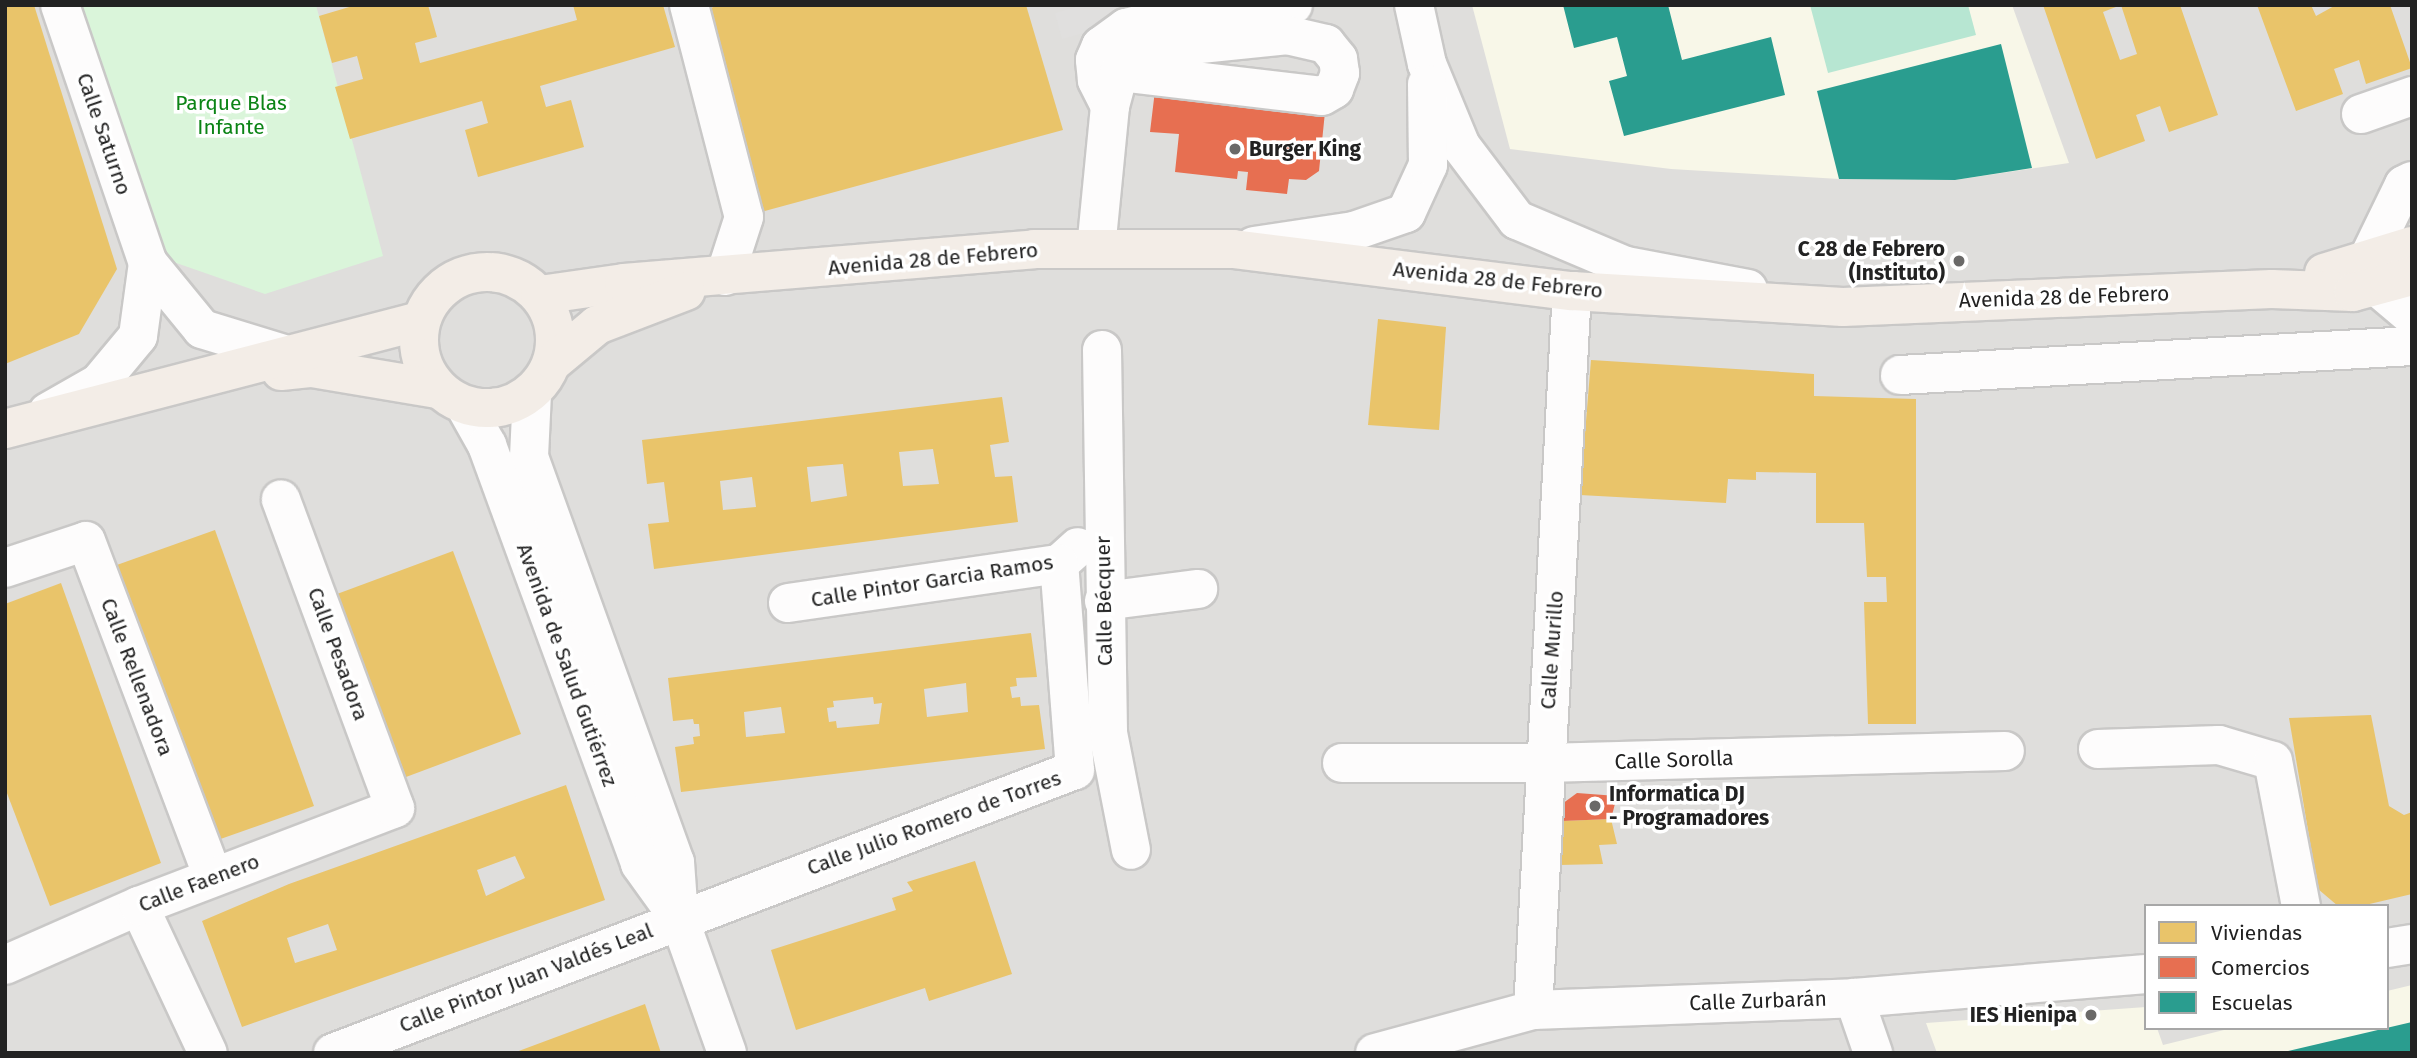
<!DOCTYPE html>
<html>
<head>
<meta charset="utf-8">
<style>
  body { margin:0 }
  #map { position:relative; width:2417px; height:1058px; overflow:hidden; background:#f0eeeb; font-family:"Fira Sans",sans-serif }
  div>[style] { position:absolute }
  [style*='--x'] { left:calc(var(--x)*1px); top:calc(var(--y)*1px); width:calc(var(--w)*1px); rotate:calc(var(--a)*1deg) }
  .residential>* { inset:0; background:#dfdedc }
  .education>* { inset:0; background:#f8f7e8 }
  .park>* { inset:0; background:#daf5da }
  .pitch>* { inset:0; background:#b7e6d2 }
  .parking>* { inset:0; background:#e0dfde }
  .homes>* { inset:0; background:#e9c46a }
  .shops>* { inset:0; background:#e76f51 }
  .schools>* { inset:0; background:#2a9d8f }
  .roads { filter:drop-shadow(2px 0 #c9c8c7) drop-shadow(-2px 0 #c9c8c7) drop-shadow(0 2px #c9c8c7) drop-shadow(0 -2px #c9c8c7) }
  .minor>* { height:38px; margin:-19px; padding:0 19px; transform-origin:19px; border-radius:19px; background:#fdfcfc }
  .major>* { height:38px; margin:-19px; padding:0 19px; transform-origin:19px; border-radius:19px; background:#f3ede7 }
  .major>.ring { margin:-19px; padding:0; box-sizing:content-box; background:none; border:38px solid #f3ede7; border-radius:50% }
  .dots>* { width:19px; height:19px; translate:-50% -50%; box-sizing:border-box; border:4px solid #fff; border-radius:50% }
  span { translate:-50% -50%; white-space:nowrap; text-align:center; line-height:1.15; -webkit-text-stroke:7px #fff; paint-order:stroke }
  .park-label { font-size:21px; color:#0c8416 }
  .street-label { font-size:21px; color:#222 }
  .poi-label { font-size:21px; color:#222; font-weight:700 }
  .left { translate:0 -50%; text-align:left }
  .right { translate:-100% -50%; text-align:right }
  .frame { position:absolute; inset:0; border:7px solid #222; pointer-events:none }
  .legend { position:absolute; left:2144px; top:904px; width:245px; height:126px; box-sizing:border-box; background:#fff; border:2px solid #a7a7a7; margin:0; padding:9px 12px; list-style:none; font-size:21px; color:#222 }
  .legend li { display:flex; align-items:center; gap:14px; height:35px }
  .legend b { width:35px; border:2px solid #a7a7a7 }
</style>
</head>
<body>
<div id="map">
  <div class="residential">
    <i style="clip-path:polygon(evenodd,5px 5px,2412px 5px,2412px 1053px,5px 1053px,5px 5px,2146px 906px,2387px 906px,2387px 1028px,2146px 1028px,2146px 906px)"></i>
  </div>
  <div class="education">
    <i style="clip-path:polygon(1472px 5px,2012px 5px,2069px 163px,1955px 180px,1839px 179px,1671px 169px,1510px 149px)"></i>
    <i style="clip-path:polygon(2412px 985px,2412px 1053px,1937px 1053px,1926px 1023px,2146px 1007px,2146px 1028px,2157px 1028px,2163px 1045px,2232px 1028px,2387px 1028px,2387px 991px)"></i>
  </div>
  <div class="park">
    <i style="clip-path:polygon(81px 5px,316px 5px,383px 256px,265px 294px,162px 258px)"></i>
  </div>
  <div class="pitch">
    <i style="clip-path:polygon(1810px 5px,1968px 5px,1976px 35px,1828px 73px)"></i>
  </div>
  <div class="parking">
    <i style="clip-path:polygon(1084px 5px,1182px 5px,1062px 39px,1055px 13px)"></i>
  </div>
  <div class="homes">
    <i style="clip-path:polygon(5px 5px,34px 5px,117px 269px,79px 334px,5px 364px)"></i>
    <i style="clip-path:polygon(356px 5px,428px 5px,437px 37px,415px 43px,420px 63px,577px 20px,573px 5px,663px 5px,675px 47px,540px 86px,546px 107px,571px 100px,584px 147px,478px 177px,465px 130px,488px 123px,482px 101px,350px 139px,335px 87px,363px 79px,357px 56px,332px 63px,319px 16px)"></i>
    <i style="clip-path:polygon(720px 5px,1026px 5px,1063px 130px,757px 213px,704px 10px)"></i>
    <i style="clip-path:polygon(2043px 5px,2121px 5px,2103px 12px,2120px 60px,2137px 54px,2121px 5px,2180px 5px,2218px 115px,2169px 132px,2160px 106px,2136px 115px,2145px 141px,2096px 159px)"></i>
    <i style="clip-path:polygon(2257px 5px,2311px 5px,2316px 16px,2336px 5px,2390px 5px,2412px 68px,2366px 84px,2359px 60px,2334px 69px,2343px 94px,2296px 111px)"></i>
    <i style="clip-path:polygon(1378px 319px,1446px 327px,1439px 430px,1368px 425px)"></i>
    <i style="clip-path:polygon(1591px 360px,1814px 374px,1814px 396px,1916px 399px,1916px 724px,1868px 724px,1864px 602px,1887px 602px,1886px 577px,1867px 577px,1864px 523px,1816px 523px,1816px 473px,1756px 472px,1756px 480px,1728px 479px,1726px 503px,1580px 495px)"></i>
    <i style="clip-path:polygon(evenodd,1002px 397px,1009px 442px,990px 445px,995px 477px,1012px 476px,1018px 522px,654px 569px,648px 524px,669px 522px,664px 482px,647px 484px,642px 440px,1002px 397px,933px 449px,939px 484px,903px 486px,899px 452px,933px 449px,1002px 397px,843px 464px,847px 496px,811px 502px,807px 467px,843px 464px,1002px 397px,752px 477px,756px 507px,723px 510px,720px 481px,752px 477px)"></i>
    <i style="clip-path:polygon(215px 530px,314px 806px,212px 842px,114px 566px)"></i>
    <i style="clip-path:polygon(453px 551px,521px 734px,406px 777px,337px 594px)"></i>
    <i style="clip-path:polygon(61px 583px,161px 863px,50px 906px,5px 788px,5px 604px)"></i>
    <i style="clip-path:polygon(evenodd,1031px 633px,1037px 677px,1016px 678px,1017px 686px,1010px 687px,1012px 698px,1020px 697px,1021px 706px,1039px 705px,1045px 749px,681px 792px,675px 747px,694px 744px,693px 737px,700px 736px,699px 724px,694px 724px,693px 719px,673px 721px,668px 678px,1031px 633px,966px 683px,968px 712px,927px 717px,924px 689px,966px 683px,1031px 633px,873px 697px,874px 704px,882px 703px,879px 724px,837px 728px,836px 721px,829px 722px,827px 708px,834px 707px,833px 701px,873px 697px,1031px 633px,781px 707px,785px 733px,746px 737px,744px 712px,781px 707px)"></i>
    <i style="clip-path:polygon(2371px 715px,2389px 806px,2404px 815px,2412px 812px,2412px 894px,2361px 906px,2338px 906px,2318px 889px,2289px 718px)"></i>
    <i style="clip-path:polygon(evenodd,566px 785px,605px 900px,242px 1027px,202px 921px,289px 884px,566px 785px,515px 856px,525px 878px,486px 896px,477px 870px,515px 856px,566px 785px,328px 924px,337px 950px,295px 963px,287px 938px,328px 924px)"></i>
    <i style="clip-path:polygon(1611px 819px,1617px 844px,1599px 845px,1603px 864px,1559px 865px,1562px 821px)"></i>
    <i style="clip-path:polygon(975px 861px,1012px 974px,929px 1001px,925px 988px,796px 1030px,771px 950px,896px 910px,892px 898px,913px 891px,907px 882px)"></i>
    <i style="clip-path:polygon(645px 1004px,661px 1053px,516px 1053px,516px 1052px)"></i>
  </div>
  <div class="shops">
    <i style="clip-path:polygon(1156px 82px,1247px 100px,1247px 108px,1255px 108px,1257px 94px,1325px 112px,1319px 171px,1306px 180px,1289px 179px,1287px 194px,1246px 190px,1248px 172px,1238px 171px,1237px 179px,1175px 172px,1179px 134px,1150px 132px)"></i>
    <i style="clip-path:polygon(1577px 793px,1617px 796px,1611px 819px,1562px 821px,1562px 804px)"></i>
  </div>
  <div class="schools">
    <i style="clip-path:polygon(1563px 5px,1668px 5px,1682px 60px,1771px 37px,1785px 95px,1624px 136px,1609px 81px,1627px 76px,1617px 37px,1574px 48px)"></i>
    <i style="clip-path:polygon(2001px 44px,2032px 168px,1955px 180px,1839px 179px,1817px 91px)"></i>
    <i style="clip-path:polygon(2412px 1022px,2412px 1053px,2284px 1053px,2284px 1052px)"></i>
  </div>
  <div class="roads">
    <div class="minor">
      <i style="--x:60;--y:5;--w:273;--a:71.2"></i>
      <i style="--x:148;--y:263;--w:85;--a:50.7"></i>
      <i style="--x:202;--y:329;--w:86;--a:17"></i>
      <i style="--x:689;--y:5;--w:219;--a:75.5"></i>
      <i style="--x:744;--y:217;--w:62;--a:107.9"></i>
      <i style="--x:1414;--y:5;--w:60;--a:77.6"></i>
      <i style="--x:1427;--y:64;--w:89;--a:67.5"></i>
      <i style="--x:1461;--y:146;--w:93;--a:52.9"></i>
      <i style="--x:1517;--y:220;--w:118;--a:22.9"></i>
      <i style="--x:1626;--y:266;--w:124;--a:10.7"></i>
      <i style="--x:1231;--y:21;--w:64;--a:-14.5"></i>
      <i style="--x:1119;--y:72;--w:204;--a:6.7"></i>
      <i style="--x:1322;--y:96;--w:14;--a:-30"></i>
      <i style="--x:1334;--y:89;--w:17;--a:-69"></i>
      <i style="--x:1340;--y:73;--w:14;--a:-98"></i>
      <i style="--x:1338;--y:59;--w:19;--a:-129"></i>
      <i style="--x:1326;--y:44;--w:39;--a:-167"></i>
      <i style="--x:1288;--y:35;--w:157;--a:174.1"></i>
      <i style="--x:1110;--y:106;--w:29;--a:-117"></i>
      <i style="--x:1097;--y:80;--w:20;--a:-96"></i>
      <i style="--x:1095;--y:60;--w:15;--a:-67"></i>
      <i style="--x:1101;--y:46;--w:31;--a:-36"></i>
      <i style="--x:1126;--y:28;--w:89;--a:-15"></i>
      <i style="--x:2361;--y:114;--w:54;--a:-19.4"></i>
      <i style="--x:1254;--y:246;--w:101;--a:-8.5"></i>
      <i style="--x:1354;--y:231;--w:55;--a:-19.1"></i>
      <i style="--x:1406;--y:213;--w:53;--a:-65.4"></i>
      <i style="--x:1428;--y:165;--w:81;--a:-90.7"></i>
      <i style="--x:1096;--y:249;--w:144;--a:-84.4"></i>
      <i style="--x:1110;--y:106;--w:35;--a:-75"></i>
      <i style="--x:1119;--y:72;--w:26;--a:-58"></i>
      <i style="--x:2368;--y:259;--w:82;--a:-64.1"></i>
      <i style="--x:2404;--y:185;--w:9;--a:-27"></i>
      <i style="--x:2375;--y:285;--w:48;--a:40"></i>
      <i style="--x:1102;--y:350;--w:383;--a:89.1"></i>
      <i style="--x:1108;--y:733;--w:119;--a:78.9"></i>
      <i style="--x:1900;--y:375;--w:513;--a:-3.24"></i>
      <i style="--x:532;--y:393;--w:64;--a:92.7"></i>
      <i style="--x:529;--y:457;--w:431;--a:70.2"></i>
      <i style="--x:675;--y:862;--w:56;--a:85.9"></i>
      <i style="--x:465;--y:406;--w:45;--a:60.6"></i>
      <i style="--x:487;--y:445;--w:446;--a:69.9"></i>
      <i style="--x:640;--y:864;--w:67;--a:54.2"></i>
      <i style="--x:679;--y:918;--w:143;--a:70.4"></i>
      <i style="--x:48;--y:412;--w:59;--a:-29.6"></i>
      <i style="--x:99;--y:383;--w:61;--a:-50.3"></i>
      <i style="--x:138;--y:336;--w:74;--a:-82.2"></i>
      <i style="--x:5;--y:568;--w:85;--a:-18.4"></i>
      <i style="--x:86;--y:541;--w:359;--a:69.3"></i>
      <i style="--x:1104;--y:601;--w:95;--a:-7.3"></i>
      <i style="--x:788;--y:603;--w:274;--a:-8.2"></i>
      <i style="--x:1059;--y:564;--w:25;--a:-42"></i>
      <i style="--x:2098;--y:749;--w:121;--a:-1.9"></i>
      <i style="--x:2219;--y:745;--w:56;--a:16.5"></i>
      <i style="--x:2273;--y:761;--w:148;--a:79.1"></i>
      <i style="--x:1342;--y:763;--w:202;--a:0"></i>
      <i style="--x:1544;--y:763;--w:461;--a:-1.5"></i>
      <i style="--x:139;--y:906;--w:162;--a:64.9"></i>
      <i style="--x:2387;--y:948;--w:25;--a:-9"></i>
      <i style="--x:5;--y:965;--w:146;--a:-23.8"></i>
      <i style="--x:139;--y:906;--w:274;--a:-20.9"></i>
      <i style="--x:395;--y:808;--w:329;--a:-110.3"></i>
      <i style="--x:1854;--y:998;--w:58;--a:70.9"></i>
      <i style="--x:1533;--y:1010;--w:720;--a:-86.9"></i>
      <i style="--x:333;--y:1053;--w:794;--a:-20.88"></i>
      <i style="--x:1075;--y:770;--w:207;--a:-94.4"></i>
      <i style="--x:1375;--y:1053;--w:164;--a:-15.2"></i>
      <i style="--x:1533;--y:1010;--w:321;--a:-2.1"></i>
      <i style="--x:1854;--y:998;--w:293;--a:-4.7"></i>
    </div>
    <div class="major">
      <i class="ring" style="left:419px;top:272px;width:98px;height:98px"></i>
      <i style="--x:2324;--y:273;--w:92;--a:-17.1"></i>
      <i style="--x:540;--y:295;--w:85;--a:-8.1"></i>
      <i style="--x:624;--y:283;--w:411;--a:-4.7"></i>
      <i style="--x:1034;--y:249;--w:199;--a:0"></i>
      <i style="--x:1233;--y:249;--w:342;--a:7.1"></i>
      <i style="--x:1572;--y:291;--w:271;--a:3.4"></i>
      <i style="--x:1843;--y:307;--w:429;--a:-2.4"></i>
      <i style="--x:2272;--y:289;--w:81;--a:2.1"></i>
      <i style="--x:2353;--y:292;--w:61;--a:-15.2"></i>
      <i style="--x:554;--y:361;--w:56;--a:-39.9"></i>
      <i style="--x:597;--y:325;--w:95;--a:-20.9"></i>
      <i style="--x:281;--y:371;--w:31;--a:-6"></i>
      <i style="--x:312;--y:368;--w:127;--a:9.5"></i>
      <i style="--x:5;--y:429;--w:428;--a:-14.6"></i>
    </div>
  </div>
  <div class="dots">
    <i style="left:1235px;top:149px;background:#6a6968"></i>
    <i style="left:1959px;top:261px;background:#6a6968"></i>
    <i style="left:1595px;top:806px;background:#6a6968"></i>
    <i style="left:2091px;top:1015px;background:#6a6968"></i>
  </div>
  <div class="park-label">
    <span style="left:231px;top:115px">Parque Blas<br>Infante</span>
  </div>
  <div class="street-label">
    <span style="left:104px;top:134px;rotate:71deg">Calle Saturno</span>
    <span style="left:933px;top:259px;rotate:-5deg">Avenida 28 de Febrero</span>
    <span style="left:1498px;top:280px;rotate:6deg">Avenida 28 de Febrero</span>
    <span style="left:2064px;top:297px;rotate:-2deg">Avenida 28 de Febrero</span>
    <span style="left:932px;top:581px;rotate:-9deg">Calle Pintor Garcia Ramos</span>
    <span style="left:1104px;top:601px;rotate:-91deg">Calle Bécquer</span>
    <span style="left:1552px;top:650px;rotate:-86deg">Calle Murillo</span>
    <span style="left:338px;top:654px;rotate:70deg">Calle Pesadora</span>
    <span style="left:567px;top:665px;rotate:70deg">Avenida de Salud Gutiérrez</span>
    <span style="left:137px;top:677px;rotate:69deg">Calle Rellenadora</span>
    <span style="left:1674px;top:760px;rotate:-2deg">Calle Sorolla</span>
    <span style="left:934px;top:823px;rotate:-20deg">Calle Julio Romero de Torres</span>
    <span style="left:199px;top:883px;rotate:-21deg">Calle Faenero</span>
    <span style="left:526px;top:978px;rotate:-21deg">Calle Pintor Juan Valdés Leal</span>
    <span style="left:1758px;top:1001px;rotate:-2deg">Calle Zurbarán</span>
  </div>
  <div class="poi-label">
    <span class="left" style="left:1249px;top:149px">Burger King</span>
    <span class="right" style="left:1945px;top:261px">C 28 de Febrero<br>(Instituto)</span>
    <span class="left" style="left:1609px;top:806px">Informatica DJ<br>- Programadores</span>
    <span class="right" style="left:2077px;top:1015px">IES Hienipa</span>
  </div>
  <div class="frame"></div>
  <ul class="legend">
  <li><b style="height:19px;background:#e9c46a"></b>Viviendas</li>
  <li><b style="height:19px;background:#e76f51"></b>Comercios</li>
  <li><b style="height:19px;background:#2a9d8f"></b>Escuelas</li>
  </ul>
</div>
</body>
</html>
